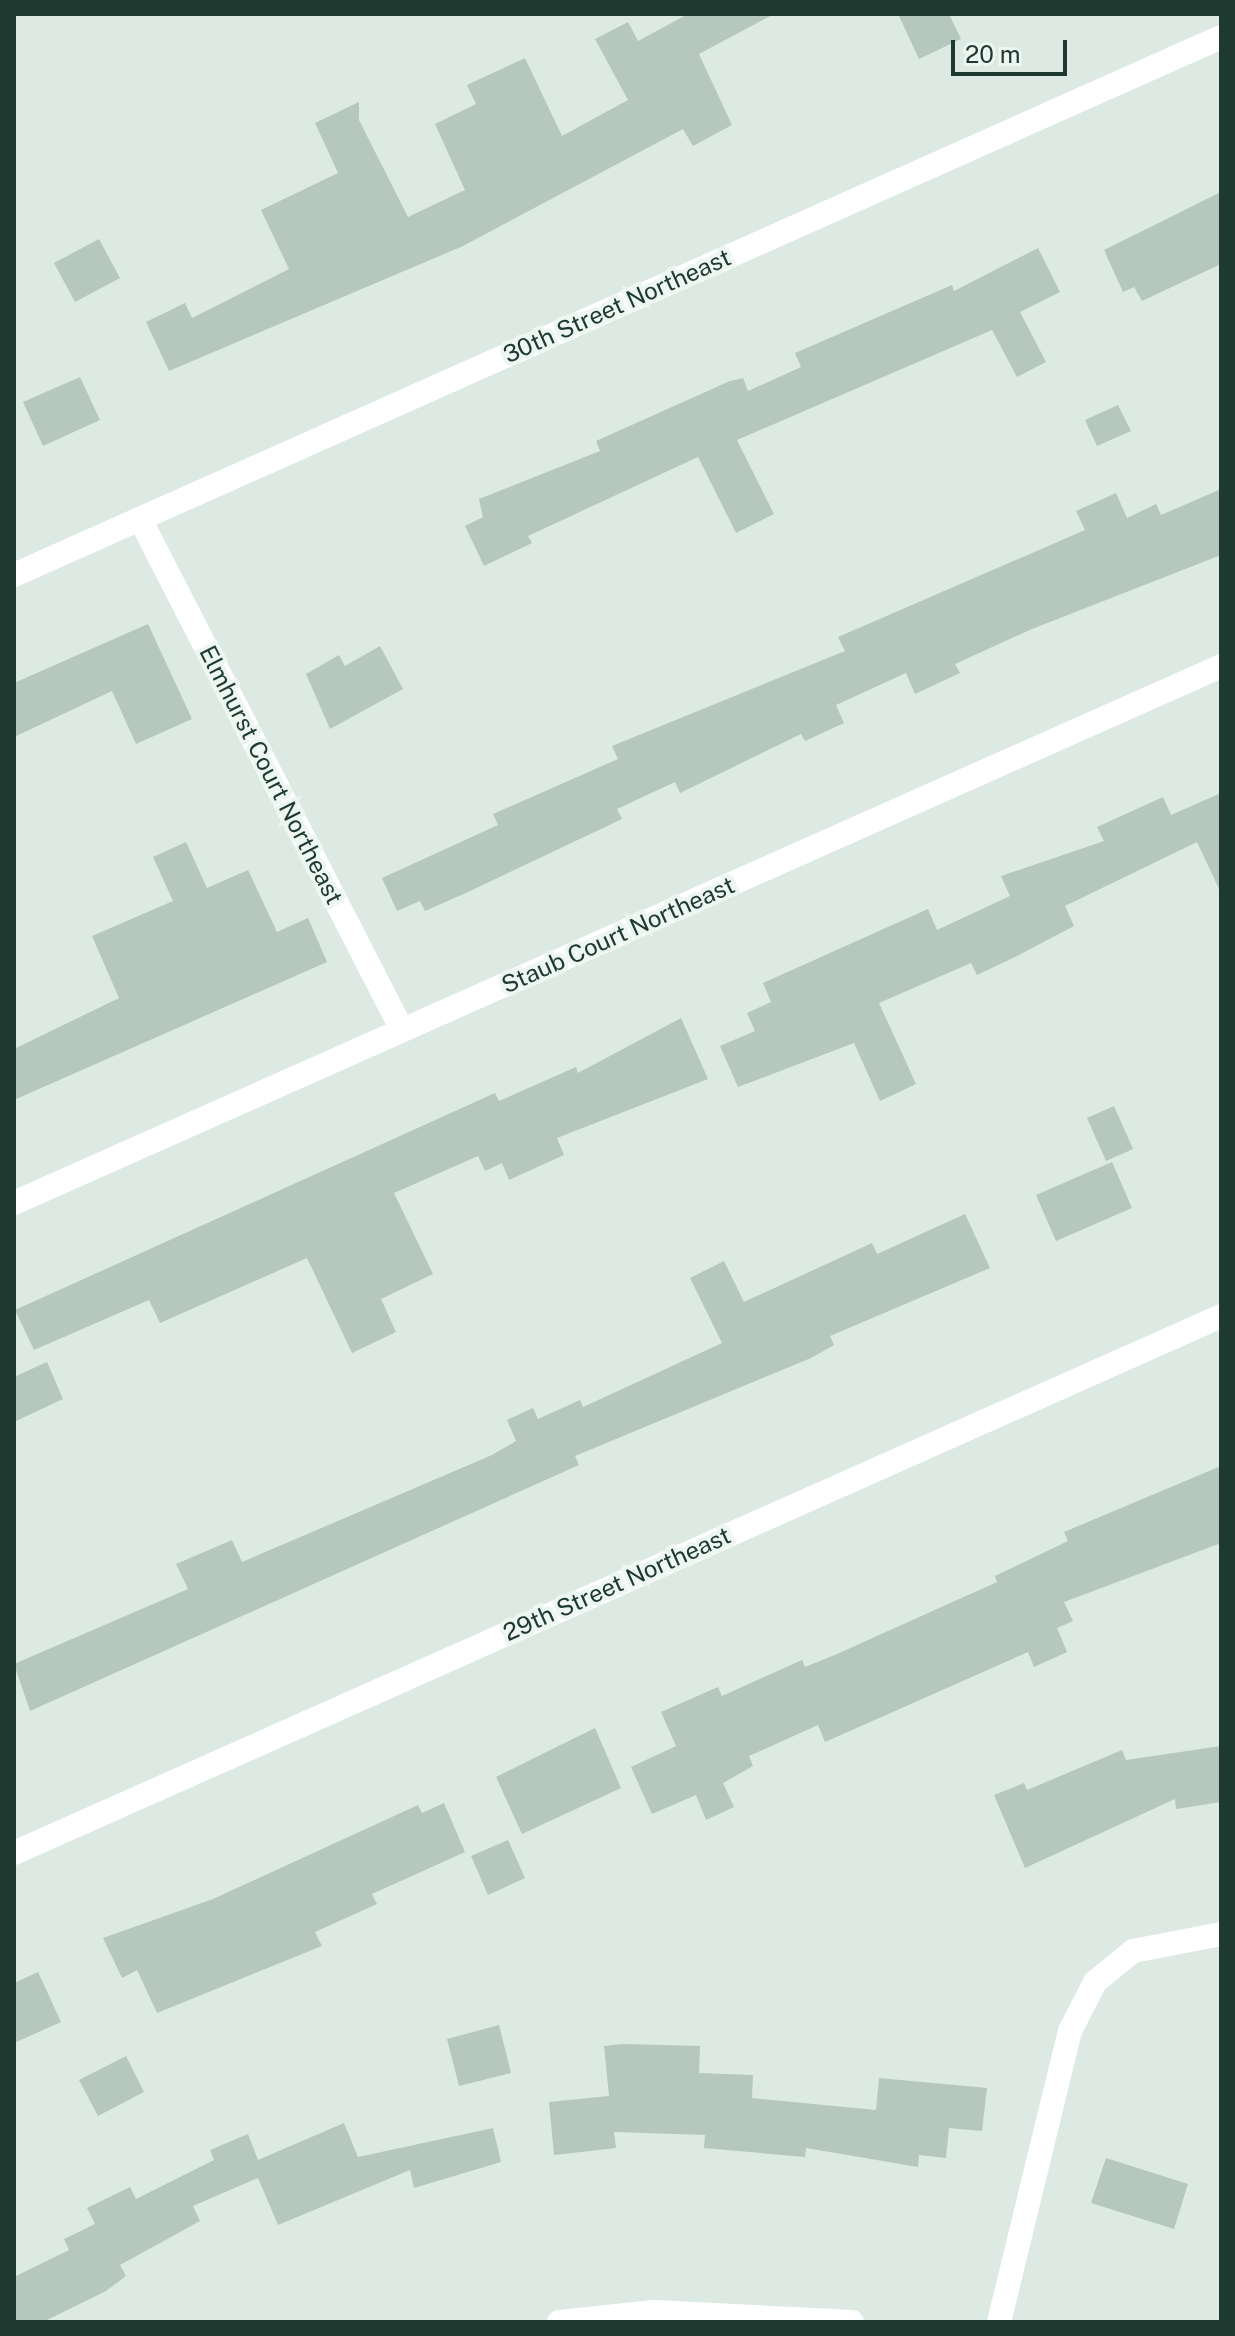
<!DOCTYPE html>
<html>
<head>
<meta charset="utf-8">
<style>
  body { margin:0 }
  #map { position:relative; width:1235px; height:2336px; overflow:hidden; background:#ddeae3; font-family:"Public Sans",sans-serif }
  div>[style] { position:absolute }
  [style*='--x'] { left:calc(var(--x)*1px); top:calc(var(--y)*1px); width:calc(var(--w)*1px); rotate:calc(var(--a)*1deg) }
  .building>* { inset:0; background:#b5c7be }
  .street>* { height:24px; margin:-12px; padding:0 12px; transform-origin:12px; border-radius:12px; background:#fff }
  .secondary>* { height:24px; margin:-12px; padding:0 12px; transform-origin:12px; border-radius:12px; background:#fff }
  span { translate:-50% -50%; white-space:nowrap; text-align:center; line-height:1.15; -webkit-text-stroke:8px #edf6f1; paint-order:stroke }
  .street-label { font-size:24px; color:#1e392f }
  .frame { position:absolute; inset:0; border:16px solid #1e392f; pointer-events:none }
  .scale { position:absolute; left:951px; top:40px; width:116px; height:36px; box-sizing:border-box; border:4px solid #1e392f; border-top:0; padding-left:10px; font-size:24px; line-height:28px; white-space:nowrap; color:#1e392f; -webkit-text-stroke:6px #edf6f1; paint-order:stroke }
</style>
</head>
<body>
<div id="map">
  <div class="building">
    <i style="clip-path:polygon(688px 14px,774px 14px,699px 54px,732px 125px,693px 146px,683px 129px,463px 246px,169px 371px,146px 322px,185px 303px,192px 318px,289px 269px,261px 210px,338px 173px,315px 123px,359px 102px,359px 120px,408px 217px,465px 190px,435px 124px,476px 104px,467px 85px,525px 58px,562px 136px,628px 100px,595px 39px,628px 22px,638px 41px)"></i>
    <i style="clip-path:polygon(898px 14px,949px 14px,961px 39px,919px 59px)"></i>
    <i style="clip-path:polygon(1221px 192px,1221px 264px,1142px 301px,1134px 287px,1123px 292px,1104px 250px)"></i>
    <i style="clip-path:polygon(99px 239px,120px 278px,75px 302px,54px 263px)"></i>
    <i style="clip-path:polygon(1038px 248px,1060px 292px,1020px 312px,1046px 362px,1017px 377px,992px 330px,737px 440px,774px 514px,736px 533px,698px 457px,528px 536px,532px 543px,484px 566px,465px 526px,483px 517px,479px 499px,600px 451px,596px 441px,730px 381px,743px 378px,748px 391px,801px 367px,795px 353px,952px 285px,954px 291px)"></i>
    <i style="clip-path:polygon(80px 377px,100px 420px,43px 446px,23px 402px)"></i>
    <i style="clip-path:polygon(1118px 405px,1131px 431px,1097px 446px,1085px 420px)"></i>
    <i style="clip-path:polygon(1221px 489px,1221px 555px,1032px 629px,955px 664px,960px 673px,915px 694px,906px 673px,836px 705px,844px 723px,805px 741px,801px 734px,680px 793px,675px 782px,617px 809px,622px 819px,468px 892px,425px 911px,420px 901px,397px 911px,382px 878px,498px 825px,493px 814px,618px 759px,612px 746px,845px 651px,838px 637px,1085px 530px,1076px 511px,1116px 493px,1127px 518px,1156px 504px,1161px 515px)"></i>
    <i style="clip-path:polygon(148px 624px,192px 719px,136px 744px,112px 691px,14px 737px,14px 683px)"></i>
    <i style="clip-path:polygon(380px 646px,403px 689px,330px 729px,306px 674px,339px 655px,345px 666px)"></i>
    <i style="clip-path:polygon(1221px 793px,1221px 893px,1197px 842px,1065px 906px,1074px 926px,1015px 957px,977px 975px,971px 963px,879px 1003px,916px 1084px,880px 1101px,854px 1043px,738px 1087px,720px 1046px,755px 1031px,747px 1013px,771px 1002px,763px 983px,928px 909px,937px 930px,1010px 896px,1001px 876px,1104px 841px,1097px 827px,1163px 797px,1171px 815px)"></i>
    <i style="clip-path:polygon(186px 842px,207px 888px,248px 870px,277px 932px,308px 918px,327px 962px,14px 1100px,14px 1049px,119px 998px,92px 936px,173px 901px,153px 857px)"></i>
    <i style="clip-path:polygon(681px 1018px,708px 1079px,557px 1138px,564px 1155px,509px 1180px,502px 1163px,485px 1171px,478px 1156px,394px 1193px,433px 1274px,381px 1299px,396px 1332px,352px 1353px,307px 1258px,160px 1323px,149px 1300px,34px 1350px,15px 1310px,495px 1093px,499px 1101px,576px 1067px,578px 1073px)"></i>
    <i style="clip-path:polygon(1114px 1106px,1133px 1149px,1106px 1161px,1087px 1118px)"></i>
    <i style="clip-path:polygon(1112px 1162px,1132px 1208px,1056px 1241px,1036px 1195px)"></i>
    <i style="clip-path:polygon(965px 1214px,990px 1268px,830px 1336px,834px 1345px,811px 1358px,575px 1456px,579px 1465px,30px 1711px,14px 1664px,188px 1589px,176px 1564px,232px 1540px,242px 1562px,492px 1455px,516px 1441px,507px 1420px,533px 1408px,538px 1419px,580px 1400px,583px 1407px,722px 1343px,690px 1278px,724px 1261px,744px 1302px,872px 1243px,877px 1254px)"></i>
    <i style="clip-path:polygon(47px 1362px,63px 1399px,14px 1422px,14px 1377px)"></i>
    <i style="clip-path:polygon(1221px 1466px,1221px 1543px,1064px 1602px,1073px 1621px,1057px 1628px,1067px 1652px,1034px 1667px,1028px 1652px,825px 1742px,818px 1725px,749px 1756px,753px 1766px,723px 1783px,734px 1807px,706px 1820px,696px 1795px,652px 1814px,631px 1767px,676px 1746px,661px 1712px,718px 1687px,722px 1696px,802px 1660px,805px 1667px,837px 1654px,997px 1582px,995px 1576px,1068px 1541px,1064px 1532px)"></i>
    <i style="clip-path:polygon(595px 1728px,621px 1788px,522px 1834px,496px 1777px)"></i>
    <i style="clip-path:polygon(1221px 1746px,1221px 1802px,1176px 1809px,1175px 1799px,1025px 1868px,994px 1795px,1024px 1783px,1027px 1790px,1122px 1750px,1126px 1760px)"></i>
    <i style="clip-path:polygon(444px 1803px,465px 1852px,372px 1894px,377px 1904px,315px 1932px,322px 1946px,157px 2013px,137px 1970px,122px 1978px,103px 1938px,213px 1899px,418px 1805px,422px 1813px)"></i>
    <i style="clip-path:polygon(508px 1840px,525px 1878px,488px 1895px,471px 1856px)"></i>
    <i style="clip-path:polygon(38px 1972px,61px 2022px,14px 2043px,14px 1983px)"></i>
    <i style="clip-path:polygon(499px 2025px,511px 2073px,459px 2086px,447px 2039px)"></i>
    <i style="clip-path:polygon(623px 2044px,700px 2046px,699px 2073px,753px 2075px,752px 2098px,876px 2110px,879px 2078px,987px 2088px,982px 2131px,949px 2128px,946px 2158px,919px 2155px,918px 2167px,806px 2148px,805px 2157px,704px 2148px,705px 2135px,614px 2132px,616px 2148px,554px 2155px,549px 2102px,609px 2096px,604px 2046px)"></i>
    <i style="clip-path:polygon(126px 2056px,144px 2092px,98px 2116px,79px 2080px)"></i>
    <i style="clip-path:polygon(344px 2123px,358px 2157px,493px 2128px,501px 2162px,414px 2188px,410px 2170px,278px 2225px,258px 2178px,193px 2206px,200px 2221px,120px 2265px,126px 2276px,106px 2291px,43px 2322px,14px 2322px,14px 2277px,69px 2250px,64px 2239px,95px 2224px,87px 2208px,130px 2187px,136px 2199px,214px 2160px,210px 2150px,248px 2134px,258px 2160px)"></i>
    <i style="clip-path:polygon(1106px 2158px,1188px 2184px,1174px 2229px,1091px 2203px)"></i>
  </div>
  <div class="street">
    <i style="--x:140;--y:519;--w:574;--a:62.85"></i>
    <i style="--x:14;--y:575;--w:1321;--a:-24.02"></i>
    <i style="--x:14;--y:1203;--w:1321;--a:-23.98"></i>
    <i style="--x:559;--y:2322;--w:96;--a:-6"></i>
    <i style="--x:654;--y:2312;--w:198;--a:2.9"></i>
    <i style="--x:999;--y:2322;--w:300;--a:-76.3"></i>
    <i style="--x:1070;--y:2031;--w:55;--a:-63"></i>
    <i style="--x:1095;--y:1982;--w:49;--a:-39.2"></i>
    <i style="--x:1133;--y:1951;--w:90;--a:-10.9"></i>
  </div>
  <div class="secondary">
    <i style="--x:14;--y:1853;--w:1321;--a:-23.98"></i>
  </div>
  <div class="street-label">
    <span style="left:617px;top:306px;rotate:-24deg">30th Street Northeast</span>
    <span style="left:271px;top:775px;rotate:63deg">Elmhurst Court Northeast</span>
    <span style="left:618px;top:935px;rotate:-24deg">Staub Court Northeast</span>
    <span style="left:617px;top:1584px;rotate:-24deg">29th Street Northeast</span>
  </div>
  <div class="frame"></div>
  <div class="scale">20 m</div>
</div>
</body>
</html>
